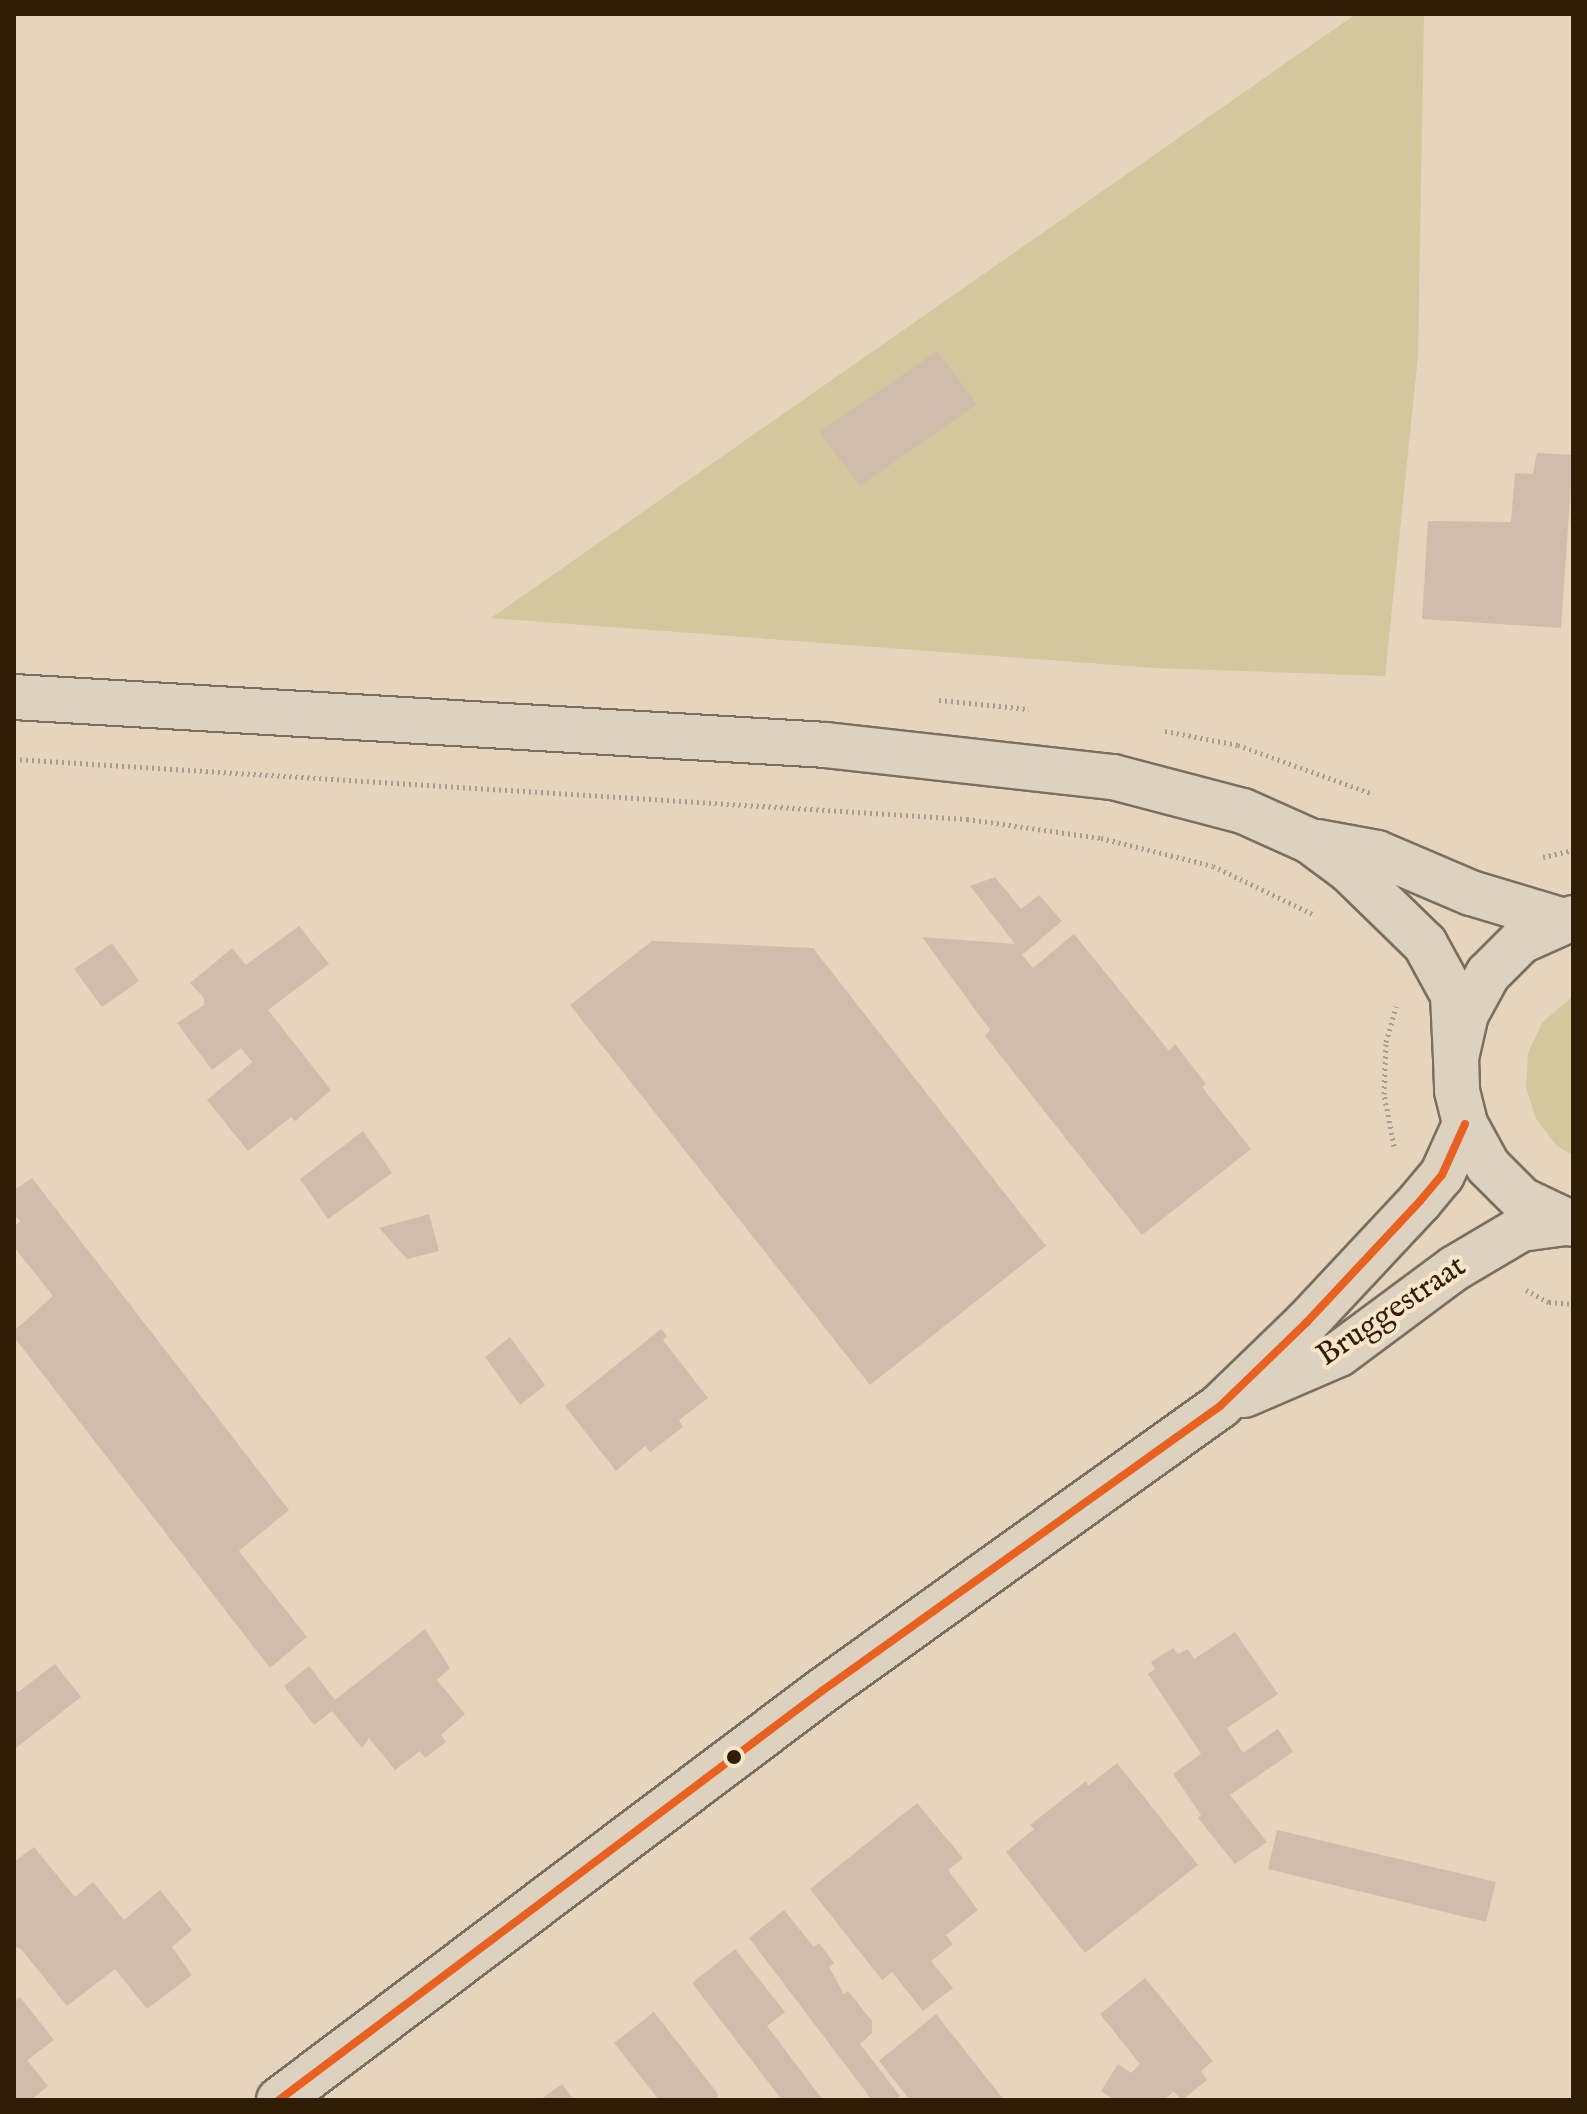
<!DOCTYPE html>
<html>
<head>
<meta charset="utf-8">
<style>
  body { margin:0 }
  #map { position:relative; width:1587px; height:2114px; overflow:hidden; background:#e6d4bc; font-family:"IM FELL English",serif }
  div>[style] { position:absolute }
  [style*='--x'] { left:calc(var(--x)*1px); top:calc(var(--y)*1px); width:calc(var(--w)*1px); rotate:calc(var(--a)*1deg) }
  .green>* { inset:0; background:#d3c79d }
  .building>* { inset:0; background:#d1bcac }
  .path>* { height:5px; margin-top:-2.5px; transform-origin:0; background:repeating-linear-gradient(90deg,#a59d92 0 2px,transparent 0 6px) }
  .roads { filter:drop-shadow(2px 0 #7a6f60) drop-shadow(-2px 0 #7a6f60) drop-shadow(0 2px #7a6f60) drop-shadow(0 -2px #7a6f60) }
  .primary>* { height:44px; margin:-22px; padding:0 22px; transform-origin:22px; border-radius:22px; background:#ddd1bf }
  .bus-1>* { height:8px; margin:-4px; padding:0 4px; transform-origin:4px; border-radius:4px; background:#e86121 }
  .dots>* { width:22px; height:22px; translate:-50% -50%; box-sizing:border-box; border:4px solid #fae5c8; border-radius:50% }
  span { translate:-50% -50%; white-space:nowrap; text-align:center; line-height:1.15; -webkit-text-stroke:8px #fae5c8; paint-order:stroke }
  .street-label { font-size:32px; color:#2f1d07 }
  .frame { position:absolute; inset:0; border:16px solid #2f1d07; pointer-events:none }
</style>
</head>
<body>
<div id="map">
  <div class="green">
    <i style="clip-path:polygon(1356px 14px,1424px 14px,1418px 356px,1385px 676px,1154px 668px,491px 618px)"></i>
    <i style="clip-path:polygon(1573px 996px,1573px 1155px,1557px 1146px,1536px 1119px,1526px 1087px,1528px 1053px,1542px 1023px)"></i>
  </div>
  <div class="building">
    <i style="clip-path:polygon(937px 351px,977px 404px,860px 486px,819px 432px)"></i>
    <i style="clip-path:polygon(1537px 453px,1573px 455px,1561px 628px,1422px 619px,1428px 521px,1511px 522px,1515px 473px,1533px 474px)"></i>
    <i style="clip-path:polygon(995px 877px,1021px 909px,1039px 895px,1062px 921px,1022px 955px,1033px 968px,1074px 934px,1169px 1051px,1175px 1044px,1206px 1084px,1202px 1087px,1251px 1149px,1142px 1235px,985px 1036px,990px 1030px,922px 937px,1015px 944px,970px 886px)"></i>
    <i style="clip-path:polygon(299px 926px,329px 964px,268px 1010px,331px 1090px,295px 1121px,291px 1117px,248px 1151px,207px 1100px,252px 1062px,241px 1048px,212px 1070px,177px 1023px,204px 1005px,204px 998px,190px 983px,232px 948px,246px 965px)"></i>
    <i style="clip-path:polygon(652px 941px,813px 948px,1046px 1246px,870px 1385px,570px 1005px)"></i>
    <i style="clip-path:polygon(112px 943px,139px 981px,102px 1007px,74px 969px)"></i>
    <i style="clip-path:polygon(363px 1131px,392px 1173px,328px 1219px,300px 1179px)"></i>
    <i style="clip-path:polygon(32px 1178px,289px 1510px,239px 1551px,307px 1637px,270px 1668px,14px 1337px,14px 1331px,53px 1296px,14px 1247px,14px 1227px,20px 1221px,14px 1214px,14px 1190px)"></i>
    <i style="clip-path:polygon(429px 1214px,439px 1251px,407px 1259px,379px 1228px)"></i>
    <i style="clip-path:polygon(661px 1329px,667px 1336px,663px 1340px,708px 1398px,679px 1420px,683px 1427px,650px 1452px,645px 1446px,616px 1471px,565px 1406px)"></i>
    <i style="clip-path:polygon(510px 1337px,545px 1385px,520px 1405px,485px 1357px)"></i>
    <i style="clip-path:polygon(425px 1629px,450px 1668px,437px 1680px,465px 1714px,441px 1735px,446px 1742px,425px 1758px,420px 1751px,395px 1770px,369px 1738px,362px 1748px,332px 1711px,314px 1725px,284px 1686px,309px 1666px,335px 1700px)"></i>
    <i style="clip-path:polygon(1235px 1632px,1278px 1694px,1227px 1728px,1243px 1753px,1278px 1729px,1293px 1752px,1230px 1795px,1267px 1842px,1235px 1864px,1198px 1818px,1201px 1815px,1173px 1774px,1201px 1754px,1148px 1674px,1155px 1669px,1151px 1662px,1173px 1648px,1178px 1654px,1188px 1649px,1194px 1659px)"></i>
    <i style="clip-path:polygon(55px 1664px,81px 1697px,16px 1748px,14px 1688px,18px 1692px)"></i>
    <i style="clip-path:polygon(1117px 1763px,1198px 1865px,1085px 1953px,1006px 1852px,1034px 1829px,1030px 1825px,1086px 1781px,1088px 1786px)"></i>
    <i style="clip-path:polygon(917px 1803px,963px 1858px,948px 1870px,978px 1910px,946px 1935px,953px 1944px,931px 1961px,953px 1988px,923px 2011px,892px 1972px,882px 1980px,810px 1889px)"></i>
    <i style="clip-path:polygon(1277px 1830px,1496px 1882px,1486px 1922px,1268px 1869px)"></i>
    <i style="clip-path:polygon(34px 1847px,75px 1897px,93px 1882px,124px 1920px,160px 1890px,192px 1930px,172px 1947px,192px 1975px,147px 2009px,115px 1969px,67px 2006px,21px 1949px,14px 1946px,14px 1862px)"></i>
    <i style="clip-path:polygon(784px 1910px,814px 1947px,819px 1943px,834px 1963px,829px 1967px,844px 1994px,848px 1991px,872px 2021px,872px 2033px,860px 2044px,900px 2096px,895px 2100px,872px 2100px,749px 1938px)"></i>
    <i style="clip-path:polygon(735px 1949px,785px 2012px,767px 2026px,823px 2100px,782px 2100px,692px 1983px)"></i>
    <i style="clip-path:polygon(1145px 1978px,1213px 2061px,1201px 2071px,1207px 2080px,1182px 2100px,1174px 2092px,1163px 2100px,1115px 2100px,1101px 2091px,1118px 2064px,1131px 2073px,1140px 2064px,1100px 2014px)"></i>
    <i style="clip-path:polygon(20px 1997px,54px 2040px,27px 2060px,48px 2086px,31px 2100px,14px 2100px,14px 2002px)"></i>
    <i style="clip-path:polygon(654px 2012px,718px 2094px,717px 2100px,659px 2100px,614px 2043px)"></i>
    <i style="clip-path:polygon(936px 2014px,1004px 2100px,910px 2100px,879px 2061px)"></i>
    <i style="clip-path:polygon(562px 2084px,574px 2100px,540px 2100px)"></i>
  </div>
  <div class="path">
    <i style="--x:939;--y:700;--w:90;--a:5.7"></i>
    <i style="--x:1165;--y:731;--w:74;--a:10.9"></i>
    <i style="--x:1238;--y:745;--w:144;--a:19.9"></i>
    <i style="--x:14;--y:759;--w:955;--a:3.6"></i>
    <i style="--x:967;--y:819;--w:135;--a:8.1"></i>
    <i style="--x:1101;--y:838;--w:115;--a:14"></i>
    <i style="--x:1213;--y:866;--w:113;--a:25.7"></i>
    <i style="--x:1543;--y:857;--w:31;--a:-13"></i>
    <i style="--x:1394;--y:1146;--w:53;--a:-100.9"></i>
    <i style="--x:1384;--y:1094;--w:52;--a:-87.8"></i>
    <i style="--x:1386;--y:1042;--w:37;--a:-74"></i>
    <i style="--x:1526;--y:1290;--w:26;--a:28"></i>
    <i style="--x:1549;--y:1302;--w:24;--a:5"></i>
  </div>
  <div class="roads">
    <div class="primary">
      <i style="--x:14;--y:697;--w:813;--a:3.38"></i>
      <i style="--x:826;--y:745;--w:289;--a:6.4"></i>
      <i style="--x:1113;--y:777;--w:134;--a:14.7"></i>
      <i style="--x:1243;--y:811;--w:73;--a:24.1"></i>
      <i style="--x:1310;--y:841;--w:49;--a:36.6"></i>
      <i style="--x:1349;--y:870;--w:106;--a:44.2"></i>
      <i style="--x:1425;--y:944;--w:58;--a:61.2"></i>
      <i style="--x:1453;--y:995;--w:63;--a:87.3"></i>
      <i style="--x:1317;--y:842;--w:61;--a:10.4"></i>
      <i style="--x:1377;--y:853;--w:102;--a:23.1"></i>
      <i style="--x:1471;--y:893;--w:94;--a:16.7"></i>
      <i style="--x:1573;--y:918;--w:57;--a:156.1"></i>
      <i style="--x:1521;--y:941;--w:47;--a:135"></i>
      <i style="--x:1488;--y:974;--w:46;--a:118.8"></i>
      <i style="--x:1466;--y:1014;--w:45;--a:102.8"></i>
      <i style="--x:1456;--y:1058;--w:33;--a:88"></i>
      <i style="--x:1457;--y:1091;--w:34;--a:76"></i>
      <i style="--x:1465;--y:1124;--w:48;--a:61.3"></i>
      <i style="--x:1488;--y:1166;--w:48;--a:45"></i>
      <i style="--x:1522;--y:1200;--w:56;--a:25.2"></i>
      <i style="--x:1244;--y:1395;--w:103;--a:-23.3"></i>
      <i style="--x:1339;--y:1354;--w:144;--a:-36.6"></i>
      <i style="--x:1455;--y:1268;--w:77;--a:-30.6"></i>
      <i style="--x:1521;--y:1229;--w:43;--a:-7.9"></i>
      <i style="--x:279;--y:2100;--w:680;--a:-36.99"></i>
      <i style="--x:822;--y:1691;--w:490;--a:-35.6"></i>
      <i style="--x:1220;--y:1406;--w:120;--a:-44"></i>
      <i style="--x:1306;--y:1323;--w:167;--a:-46.9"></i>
      <i style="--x:1420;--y:1201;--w:34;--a:-50"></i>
      <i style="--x:1442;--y:1175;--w:56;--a:-65.7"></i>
    </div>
  </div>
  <div class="bus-1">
    <i style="--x:279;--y:2100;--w:680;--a:-36.99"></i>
    <i style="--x:822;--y:1691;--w:490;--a:-35.6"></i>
    <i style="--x:1220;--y:1406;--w:120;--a:-44"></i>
    <i style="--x:1306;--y:1323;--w:167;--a:-46.9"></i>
    <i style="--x:1420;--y:1201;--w:34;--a:-50"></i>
    <i style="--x:1442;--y:1175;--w:56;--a:-65.7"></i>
  </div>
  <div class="dots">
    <i style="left:734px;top:1757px;background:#2f1d07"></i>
  </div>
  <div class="street-label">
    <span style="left:1392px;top:1312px;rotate:-34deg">Bruggestraat</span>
  </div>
  <div class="frame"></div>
</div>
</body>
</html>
